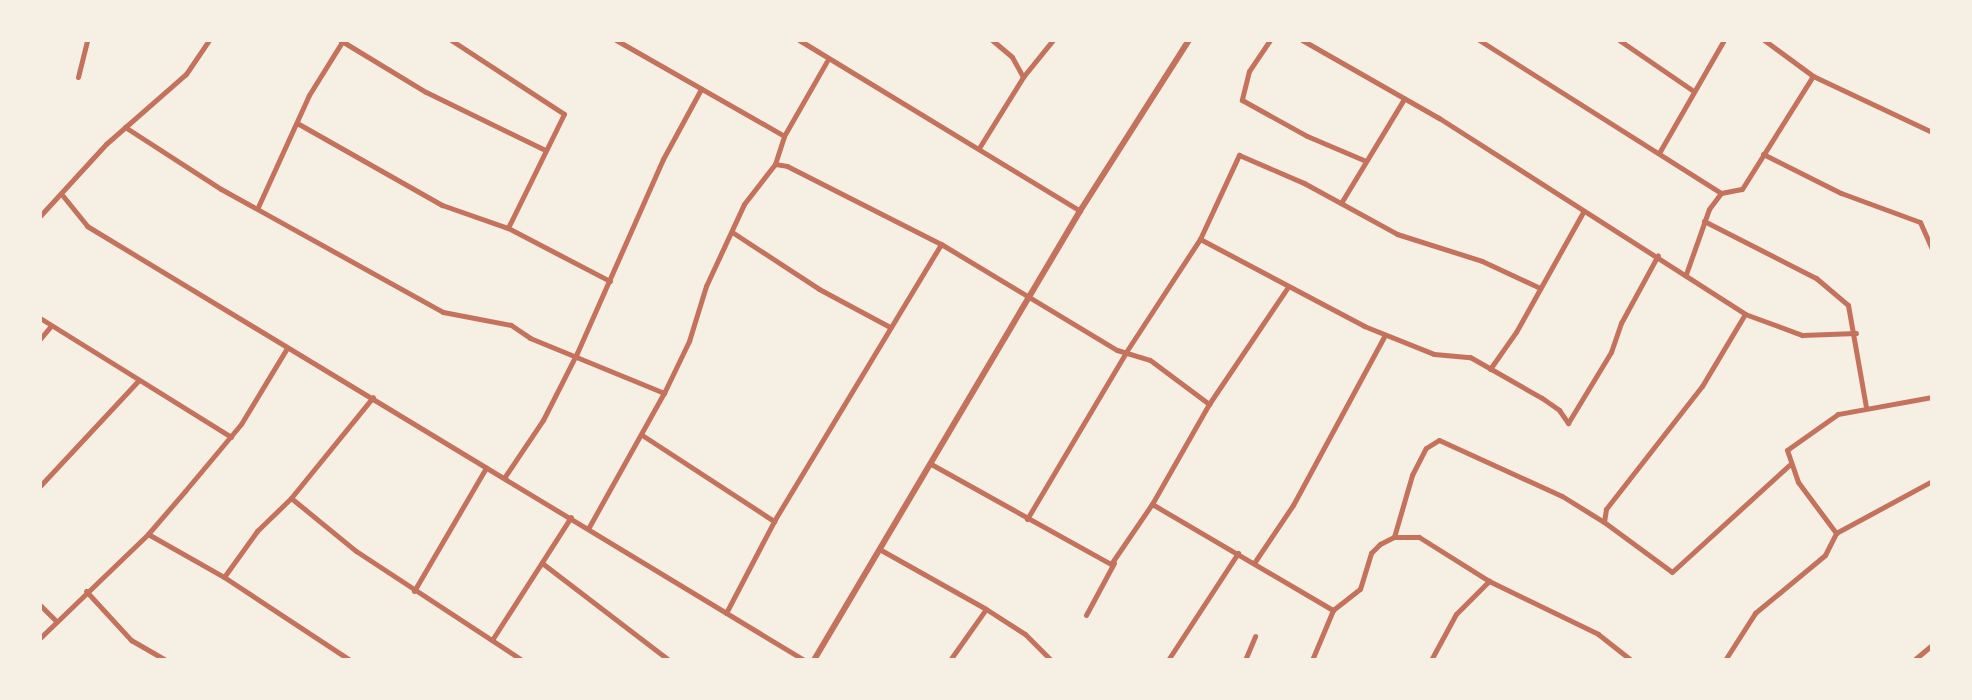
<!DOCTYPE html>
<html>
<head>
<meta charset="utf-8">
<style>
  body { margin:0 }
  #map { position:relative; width:1972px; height:700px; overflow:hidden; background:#f6efe4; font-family:"Nunito Sans",sans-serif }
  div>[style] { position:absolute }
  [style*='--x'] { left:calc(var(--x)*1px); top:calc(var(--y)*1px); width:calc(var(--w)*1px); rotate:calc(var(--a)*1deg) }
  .minor>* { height:5px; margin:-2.5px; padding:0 2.5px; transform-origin:2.5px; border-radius:2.5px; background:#c5725c }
  .tertiary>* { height:6px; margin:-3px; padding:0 3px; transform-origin:3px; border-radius:3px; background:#c5725c }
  span { translate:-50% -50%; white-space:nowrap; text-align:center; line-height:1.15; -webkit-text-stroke:6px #f6efe4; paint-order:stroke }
  .frame { position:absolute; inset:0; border:42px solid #f6efe4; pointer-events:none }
</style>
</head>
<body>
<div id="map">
  <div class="minor">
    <i style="--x:340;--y:40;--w:100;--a:31.2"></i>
    <i style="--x:426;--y:92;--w:132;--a:26"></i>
    <i style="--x:451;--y:40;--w:135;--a:33.2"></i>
    <i style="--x:564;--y:114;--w:127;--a:116.2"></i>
    <i style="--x:616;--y:40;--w:193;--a:29.7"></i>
    <i style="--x:799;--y:40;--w:329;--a:31.3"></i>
    <i style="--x:992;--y:40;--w:26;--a:40"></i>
    <i style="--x:1012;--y:57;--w:23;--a:61"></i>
    <i style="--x:1270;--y:40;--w:37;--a:124"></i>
    <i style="--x:1249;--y:71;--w:30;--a:104"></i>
    <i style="--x:1242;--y:100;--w:74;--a:29"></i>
    <i style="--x:1307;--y:136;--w:64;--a:23"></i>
    <i style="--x:1302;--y:40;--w:158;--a:29.7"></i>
    <i style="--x:1439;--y:118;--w:363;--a:32.6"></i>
    <i style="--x:1745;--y:314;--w:61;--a:20.2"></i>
    <i style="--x:1802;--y:335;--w:54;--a:-2.1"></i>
    <i style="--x:1479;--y:40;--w:286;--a:32.3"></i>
    <i style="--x:1721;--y:193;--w:21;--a:-11"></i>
    <i style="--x:1742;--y:189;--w:133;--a:-57.9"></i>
    <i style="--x:1619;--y:40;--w:88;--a:34.4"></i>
    <i style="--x:1764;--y:40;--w:61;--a:36.3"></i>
    <i style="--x:1813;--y:76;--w:132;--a:25.2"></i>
    <i style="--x:78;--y:77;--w:38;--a:-76"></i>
    <i style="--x:297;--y:123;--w:167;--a:29.5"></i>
    <i style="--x:442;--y:205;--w:70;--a:19.2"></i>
    <i style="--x:508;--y:228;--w:115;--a:27.5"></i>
    <i style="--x:125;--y:127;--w:114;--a:32.9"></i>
    <i style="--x:221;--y:189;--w:254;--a:29"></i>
    <i style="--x:443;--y:312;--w:69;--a:10.8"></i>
    <i style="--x:511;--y:325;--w:23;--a:34"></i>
    <i style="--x:530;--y:338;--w:145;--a:22.3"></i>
    <i style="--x:979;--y:148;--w:84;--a:-58.2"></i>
    <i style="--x:1023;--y:77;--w:48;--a:-51"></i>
    <i style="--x:1659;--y:153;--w:130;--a:-60.1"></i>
    <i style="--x:1763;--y:154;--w:87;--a:26.6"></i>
    <i style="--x:1841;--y:193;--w:84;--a:20.2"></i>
    <i style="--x:1920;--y:222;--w:30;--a:66"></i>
    <i style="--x:775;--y:164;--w:12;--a:9"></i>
    <i style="--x:787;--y:166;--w:173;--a:26.9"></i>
    <i style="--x:941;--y:244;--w:205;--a:31.1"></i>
    <i style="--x:1117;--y:350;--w:34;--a:17"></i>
    <i style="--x:1150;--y:360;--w:74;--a:36.7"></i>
    <i style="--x:63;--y:196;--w:38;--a:51"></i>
    <i style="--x:87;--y:226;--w:838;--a:31.19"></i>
    <i style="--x:1341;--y:203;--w:122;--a:-58.8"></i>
    <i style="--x:258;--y:207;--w:123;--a:-65.5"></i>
    <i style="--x:309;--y:95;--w:62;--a:-58.1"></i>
    <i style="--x:40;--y:216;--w:98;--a:-47.5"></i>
    <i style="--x:106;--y:144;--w:106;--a:-41.2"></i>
    <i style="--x:186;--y:74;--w:41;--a:-55.9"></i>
    <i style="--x:1704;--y:221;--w:126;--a:27"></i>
    <i style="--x:1816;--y:278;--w:42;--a:40.2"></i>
    <i style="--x:1848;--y:305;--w:104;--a:80"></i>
    <i style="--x:732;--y:232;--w:104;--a:33.2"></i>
    <i style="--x:819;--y:289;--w:81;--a:28.2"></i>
    <i style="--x:1200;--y:239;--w:186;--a:27.9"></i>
    <i style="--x:1364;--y:326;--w:75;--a:21.8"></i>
    <i style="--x:1434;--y:354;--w:36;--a:5"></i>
    <i style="--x:1470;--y:357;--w:83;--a:29.7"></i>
    <i style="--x:1542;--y:398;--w:21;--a:35"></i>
    <i style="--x:1559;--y:410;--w:16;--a:55"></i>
    <i style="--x:1568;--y:423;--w:83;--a:-58.8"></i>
    <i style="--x:1611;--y:352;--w:31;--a:-71"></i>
    <i style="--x:1621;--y:323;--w:77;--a:-61.4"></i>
    <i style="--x:1686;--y:274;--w:69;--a:-70.5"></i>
    <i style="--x:1709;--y:209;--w:20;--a:-53"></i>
    <i style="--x:1745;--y:314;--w:84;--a:120.8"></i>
    <i style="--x:1702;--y:386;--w:156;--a:128"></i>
    <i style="--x:1606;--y:509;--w:13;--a:99"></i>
    <i style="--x:1604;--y:522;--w:84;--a:36.3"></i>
    <i style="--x:1672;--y:572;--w:159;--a:-42.4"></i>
    <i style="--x:40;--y:318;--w:225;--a:31.9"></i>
    <i style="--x:40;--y:339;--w:17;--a:-50"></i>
    <i style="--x:1490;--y:369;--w:45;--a:-54.9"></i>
    <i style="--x:1516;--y:332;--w:137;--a:-60.8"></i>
    <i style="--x:1932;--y:397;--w:96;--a:169.7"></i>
    <i style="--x:1838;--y:414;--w:62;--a:144.8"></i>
    <i style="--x:1787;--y:450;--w:34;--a:71"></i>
    <i style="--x:1798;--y:482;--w:64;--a:53.3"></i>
    <i style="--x:1836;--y:533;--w:109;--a:-28.4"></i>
    <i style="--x:642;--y:435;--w:158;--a:33.1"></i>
    <i style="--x:931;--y:464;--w:206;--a:29.1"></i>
    <i style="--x:1111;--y:564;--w:73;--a:-55.7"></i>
    <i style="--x:1152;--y:504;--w:115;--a:-60.3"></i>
    <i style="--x:1209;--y:404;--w:141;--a:-56"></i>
    <i style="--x:504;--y:478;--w:70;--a:-56.1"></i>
    <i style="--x:543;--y:420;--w:75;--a:-63.1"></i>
    <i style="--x:577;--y:353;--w:212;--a:-66.1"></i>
    <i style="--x:663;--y:159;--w:80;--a:-61.5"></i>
    <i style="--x:40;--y:486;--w:145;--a:-47"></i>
    <i style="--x:291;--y:498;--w:84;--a:39.2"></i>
    <i style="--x:356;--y:551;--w:199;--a:33.3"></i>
    <i style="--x:1152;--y:504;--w:210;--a:30.4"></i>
    <i style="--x:1333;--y:610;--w:34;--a:-38"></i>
    <i style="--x:1360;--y:589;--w:38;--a:-73"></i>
    <i style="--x:1371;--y:553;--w:13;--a:-45"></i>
    <i style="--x:1380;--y:544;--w:16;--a:-27"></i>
    <i style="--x:1394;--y:537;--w:25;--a:0"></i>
    <i style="--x:1419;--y:537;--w:83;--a:32.2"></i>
    <i style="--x:1489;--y:581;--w:121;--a:25.9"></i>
    <i style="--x:1598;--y:634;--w:42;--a:38.2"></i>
    <i style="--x:1027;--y:519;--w:194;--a:-59.3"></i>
    <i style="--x:1126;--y:352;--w:135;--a:-56.8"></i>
    <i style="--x:1200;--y:239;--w:93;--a:-65.1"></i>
    <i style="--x:1239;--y:155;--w:71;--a:23.3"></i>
    <i style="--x:1304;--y:183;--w:106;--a:28.7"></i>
    <i style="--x:1397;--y:234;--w:89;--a:17.6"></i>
    <i style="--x:1482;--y:261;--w:64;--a:25"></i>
    <i style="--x:589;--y:527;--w:154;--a:-60.8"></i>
    <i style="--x:664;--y:393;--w:58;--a:-64.3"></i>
    <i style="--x:689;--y:341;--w:58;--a:-72.8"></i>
    <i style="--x:706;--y:286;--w:90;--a:-65.1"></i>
    <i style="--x:744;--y:204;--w:51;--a:-52.2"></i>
    <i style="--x:775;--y:164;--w:29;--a:-72"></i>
    <i style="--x:784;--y:136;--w:86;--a:-60.2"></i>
    <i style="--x:148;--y:534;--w:87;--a:29.5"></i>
    <i style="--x:224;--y:577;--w:151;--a:33.4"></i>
    <i style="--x:1394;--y:537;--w:65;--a:-73.8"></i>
    <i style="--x:1412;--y:475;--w:30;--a:-63"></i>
    <i style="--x:1426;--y:448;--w:15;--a:-32"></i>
    <i style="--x:1439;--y:440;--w:135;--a:24.5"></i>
    <i style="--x:1562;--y:496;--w:49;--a:31.8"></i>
    <i style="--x:881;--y:550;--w:120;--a:29.3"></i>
    <i style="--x:986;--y:609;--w:46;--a:32.7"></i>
    <i style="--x:1025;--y:634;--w:37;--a:45"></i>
    <i style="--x:542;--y:563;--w:160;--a:37.4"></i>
    <i style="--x:1254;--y:563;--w:70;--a:-56.1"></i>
    <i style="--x:1293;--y:505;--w:193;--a:-61.6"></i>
    <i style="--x:224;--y:577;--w:57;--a:-54.3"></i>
    <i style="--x:257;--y:531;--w:47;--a:-44.1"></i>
    <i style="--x:291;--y:498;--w:130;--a:-50.9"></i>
    <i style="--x:86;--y:591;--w:67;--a:47.4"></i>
    <i style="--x:131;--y:640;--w:39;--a:30"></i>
    <i style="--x:414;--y:591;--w:143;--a:-59.7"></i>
    <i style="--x:40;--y:605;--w:21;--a:45"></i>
    <i style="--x:726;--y:613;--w:104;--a:-62.4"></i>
    <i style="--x:774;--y:521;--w:323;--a:-58.9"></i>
    <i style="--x:1086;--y:615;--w:59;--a:-61.7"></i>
    <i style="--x:40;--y:638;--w:150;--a:-43.9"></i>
    <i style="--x:148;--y:534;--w:57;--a:-49.3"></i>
    <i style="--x:185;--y:491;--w:87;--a:-50.1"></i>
    <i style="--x:241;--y:424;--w:89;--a:-58.8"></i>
    <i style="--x:492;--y:640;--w:146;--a:-57.3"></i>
    <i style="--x:950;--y:660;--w:62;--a:-54.8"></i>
    <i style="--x:1168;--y:660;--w:128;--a:-56.8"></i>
    <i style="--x:1245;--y:660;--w:26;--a:-67"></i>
    <i style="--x:1312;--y:660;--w:54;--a:-67.2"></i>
    <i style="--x:1431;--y:660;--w:52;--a:-61.5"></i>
    <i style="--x:1456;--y:614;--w:47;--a:-45"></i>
    <i style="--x:1725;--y:660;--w:56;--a:-57.4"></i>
    <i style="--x:1755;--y:613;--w:91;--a:-39.6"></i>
    <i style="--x:1825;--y:555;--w:25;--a:-63"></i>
    <i style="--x:1914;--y:660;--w:23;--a:-40"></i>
  </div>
  <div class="tertiary">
    <i style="--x:814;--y:660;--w:522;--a:-59.36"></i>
    <i style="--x:1080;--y:211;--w:203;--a:-57.5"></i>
  </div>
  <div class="frame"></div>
</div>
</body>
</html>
